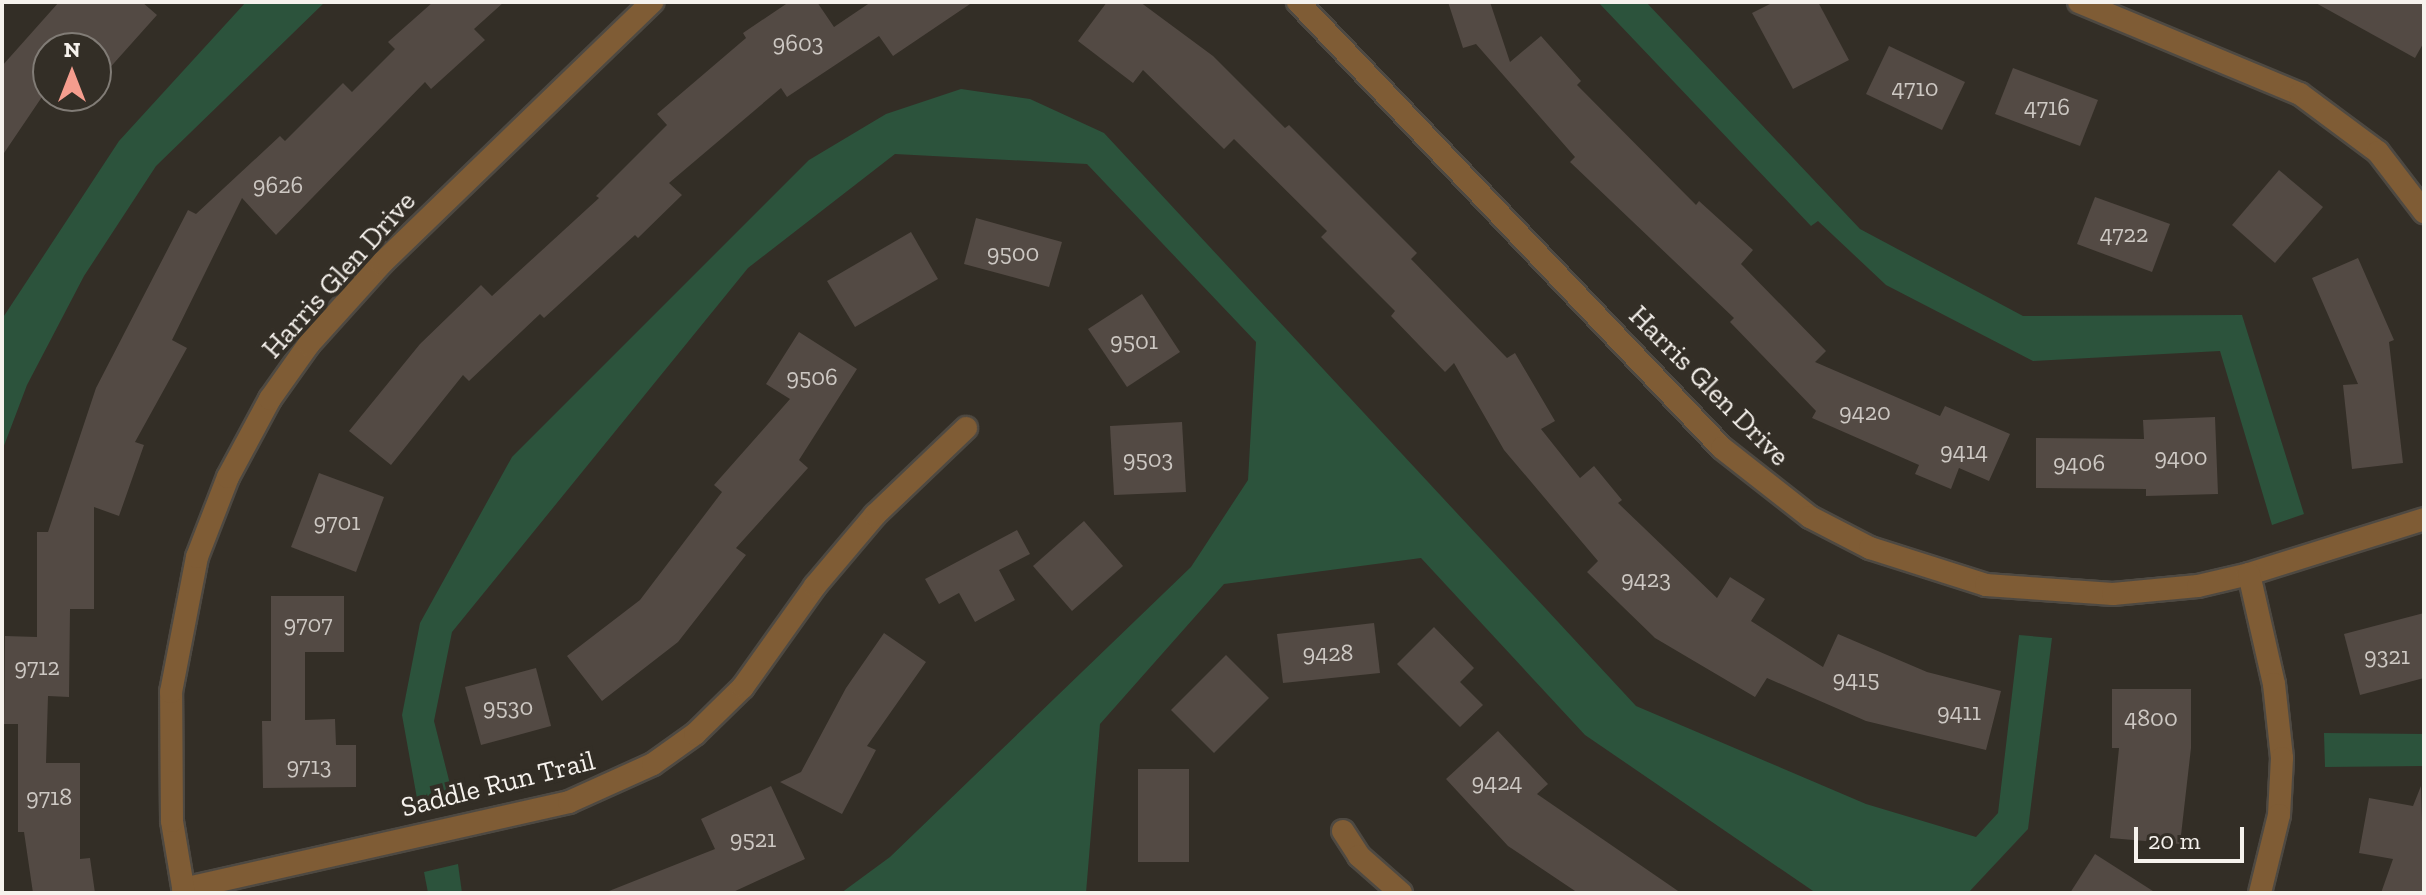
<!DOCTYPE html>
<html>
<head>
<meta charset="utf-8">
<style>
  body { margin:0 }
  #map { position:relative; width:2426px; height:895px; overflow:hidden; background:#332e26; font-family:"Zilla Slab",serif }
  div>[style] { position:absolute }
  [style*='--x'] { left:calc(var(--x)*1px); top:calc(var(--y)*1px); width:calc(var(--w)*1px); rotate:calc(var(--a)*1deg) }
  .green>* { inset:0; background:#2c533c }
  .building>* { inset:0; background:#534a44 }
  .roads { filter:drop-shadow(2px 0 #4e4942) drop-shadow(-2px 0 #4e4942) drop-shadow(0 2px #4e4942) drop-shadow(0 -2px #4e4942) }
  .minor>* { height:22px; margin:-11px; padding:0 11px; transform-origin:11px; border-radius:11px; background:#7f5c35 }
  span { translate:-50% -50%; white-space:nowrap; text-align:center; line-height:1.15; -webkit-text-stroke:8px #332e26; paint-order:stroke }
  .number-label { font-size:24px; color:#cdc8c3 }
  .number-label span { -webkit-text-stroke-width:0 }
  .street-label { font-size:28px; color:#f6f2ed }
  .frame { position:absolute; inset:0; border:4px solid #f6f2ed; pointer-events:none }
  .north { position:absolute; left:32px; top:32px; width:80px; height:80px; box-sizing:border-box; background:#332e26; border:2px solid #817c76; border-radius:50%; rotate:0deg; font-size:22px; font-weight:700; line-height:32px; text-align:center; color:#f6f2ed }
  .north::after { content:''; display:block; margin:auto; width:28px; height:36px; background:#f59d8e; clip-path:polygon(50% 0,100% 100%,50% 72%,0 100%) }
  .scale { position:absolute; left:2134px; top:827px; width:110px; height:36px; box-sizing:border-box; border:4px solid #f6f2ed; border-top:0; padding-left:10px; font-size:24px; line-height:28px; white-space:nowrap; color:#f6f2ed; -webkit-text-stroke:6px #332e26; paint-order:stroke }
</style>
</head>
<body>
<div id="map">
  <div class="green">
    <i style="clip-path:polygon(246px 2px,325px 2px,156px 166px,84px 276px,27px 385px,2px 451px,2px 319px,119px 141px)"></i>
    <i style="clip-path:polygon(1598px 2px,1646px 2px,1860px 229px,2023px 316px,2242px 315px,2304px 514px,2272px 525px,2220px 351px,2033px 361px,1886px 285px,1818px 221px,1811px 226px)"></i>
    <i style="clip-path:polygon(961px 89px,1030px 99px,1104px 133px,1636px 706px,1866px 804px,1976px 837px,1998px 813px,2019px 635px,2052px 638px,2028px 829px,1968px 893px,1816px 893px,1585px 735px,1421px 558px,1224px 584px,1100px 724px,1086px 893px,841px 893px,890px 857px,1191px 567px,1248px 480px,1256px 342px,1087px 164px,895px 154px,748px 268px,452px 632px,434px 721px,453px 796px,418px 804px,402px 715px,420px 623px,512px 457px,809px 160px,886px 114px)"></i>
    <i style="clip-path:polygon(2324px 733px,2424px 734px,2424px 766px,2325px 767px)"></i>
    <i style="clip-path:polygon(458px 864px,462px 893px,428px 893px,424px 872px)"></i>
  </div>
  <div class="building">
    <i style="clip-path:polygon(59px 2px,142px 2px,157px 15px,98px 81px,96px 48px,48px 48px,48px 88px,2px 156px,2px 66px)"></i>
    <i style="clip-path:polygon(433px 2px,504px 2px,474px 29px,485px 40px,431px 89px,425px 82px,276px 235px,242px 198px,172px 340px,187px 348px,135px 442px,144px 445px,119px 516px,94px 507px,94px 609px,70px 609px,69px 697px,48px 696px,46px 763px,80px 763px,80px 859px,90px 858px,95px 893px,33px 893px,24px 832px,18px 832px,18px 724px,4px 724px,5px 636px,37px 637px,37px 532px,48px 532px,96px 388px,188px 210px,196px 214px,280px 136px,285px 141px,343px 83px,352px 92px,395px 49px,388px 42px)"></i>
    <i style="clip-path:polygon(789px 2px,817px 2px,834px 27px,871px 2px,973px 2px,893px 56px,879px 36px,787px 97px,781px 88px,669px 183px,682px 195px,638px 238px,635px 235px,544px 318px,540px 314px,469px 381px,463px 375px,391px 465px,349px 431px,420px 344px,481px 285px,492px 296px,599px 198px,596px 196px,667px 125px,657px 114px,746px 38px,743px 33px)"></i>
    <i style="clip-path:polygon(1107px 2px,1140px 2px,1213px 56px,1285px 128px,1289px 125px,1417px 253px,1411px 259px,1507px 358px,1515px 353px,1555px 421px,1541px 429px,1580px 478px,1594px 466px,1622px 500px,1618px 503px,1717px 598px,1730px 577px,1765px 599px,1751px 621px,1823px 667px,1838px 634px,1927px 672px,2001px 691px,1986px 750px,1866px 721px,1767px 678px,1755px 697px,1655px 638px,1587px 572px,1598px 561px,1504px 450px,1454px 363px,1445px 372px,1391px 316px,1395px 311px,1321px 237px,1327px 231px,1234px 139px,1224px 149px,1143px 70px,1133px 83px,1078px 41px)"></i>
    <i style="clip-path:polygon(1448px 2px,1490px 2px,1510px 62px,1541px 36px,1581px 81px,1577px 85px,1696px 205px,1699px 201px,1753px 250px,1741px 264px,1826px 351px,1815px 362px,1940px 416px,1945px 406px,2010px 434px,1989px 481px,1959px 468px,1951px 489px,1915px 474px,1919px 465px,1812px 418px,1816px 411px,1730px 322px,1734px 318px,1570px 162px,1575px 157px,1476px 44px,1463px 48px)"></i>
    <i style="clip-path:polygon(1774px 2px,1818px 2px,1849px 60px,1793px 89px,1752px 13px)"></i>
    <i style="clip-path:polygon(2314px 2px,2424px 2px,2424px 42px,2415px 58px)"></i>
    <i style="clip-path:polygon(1889px 46px,1965px 82px,1942px 130px,1866px 94px)"></i>
    <i style="clip-path:polygon(2013px 68px,2098px 100px,2080px 146px,1995px 114px)"></i>
    <i style="clip-path:polygon(2279px 170px,2323px 207px,2275px 263px,2232px 225px)"></i>
    <i style="clip-path:polygon(2095px 197px,2170px 224px,2152px 272px,2077px 244px)"></i>
    <i style="clip-path:polygon(976px 218px,1062px 242px,1049px 287px,964px 264px)"></i>
    <i style="clip-path:polygon(911px 232px,938px 279px,855px 327px,827px 281px)"></i>
    <i style="clip-path:polygon(2358px 258px,2394px 340px,2389px 342px,2403px 463px,2352px 469px,2343px 385px,2358px 384px,2312px 278px)"></i>
    <i style="clip-path:polygon(1142px 294px,1180px 352px,1127px 387px,1088px 329px)"></i>
    <i style="clip-path:polygon(799px 332px,857px 369px,799px 460px,808px 468px,736px 548px,746px 555px,678px 642px,602px 701px,567px 656px,640px 600px,722px 492px,714px 485px,790px 399px,766px 384px)"></i>
    <i style="clip-path:polygon(2215px 417px,2218px 494px,2146px 496px,2146px 489px,2036px 488px,2036px 438px,2144px 439px,2143px 420px)"></i>
    <i style="clip-path:polygon(1182px 422px,1186px 492px,1114px 495px,1110px 426px)"></i>
    <i style="clip-path:polygon(319px 473px,384px 497px,356px 572px,291px 547px)"></i>
    <i style="clip-path:polygon(1084px 521px,1123px 566px,1072px 611px,1033px 566px)"></i>
    <i style="clip-path:polygon(1017px 530px,1030px 554px,999px 570px,1015px 600px,975px 622px,959px 593px,939px 604px,925px 579px)"></i>
    <i style="clip-path:polygon(271px 596px,344px 596px,344px 652px,305px 652px,305px 720px,335px 719px,336px 745px,356px 745px,356px 787px,263px 788px,262px 721px,271px 721px)"></i>
    <i style="clip-path:polygon(2424px 613px,2424px 678px,2360px 695px,2344px 634px)"></i>
    <i style="clip-path:polygon(1374px 623px,1380px 673px,1283px 683px,1277px 634px)"></i>
    <i style="clip-path:polygon(1434px 627px,1474px 668px,1460px 682px,1483px 705px,1460px 727px,1397px 664px)"></i>
    <i style="clip-path:polygon(884px 633px,926px 662px,867px 746px,876px 750px,842px 814px,780px 782px,801px 772px,846px 688px)"></i>
    <i style="clip-path:polygon(1226px 655px,1269px 698px,1214px 753px,1171px 710px)"></i>
    <i style="clip-path:polygon(536px 668px,551px 726px,481px 745px,465px 687px)"></i>
    <i style="clip-path:polygon(2112px 689px,2191px 689px,2191px 748px,2180px 844px,2110px 838px,2119px 748px,2112px 748px)"></i>
    <i style="clip-path:polygon(1498px 731px,1548px 784px,1537px 794px,1681px 893px,1578px 893px,1508px 846px,1446px 779px)"></i>
    <i style="clip-path:polygon(1138px 769px,1189px 769px,1189px 862px,1138px 862px)"></i>
    <i style="clip-path:polygon(771px 786px,805px 859px,731px 893px,604px 893px,715px 849px,701px 819px)"></i>
    <i style="clip-path:polygon(2421px 786px,2424px 893px,2381px 893px,2393px 859px,2359px 853px,2369px 798px,2413px 806px)"></i>
    <i style="clip-path:polygon(2095px 854px,2156px 893px,2070px 893px)"></i>
  </div>
  <div class="roads">
    <div class="minor">
      <i style="--x:1298;--y:2;--w:615;--a:46.45"></i>
      <i style="--x:1722;--y:448;--w:112;--a:38.1"></i>
      <i style="--x:1810;--y:517;--w:68;--a:27.3"></i>
      <i style="--x:1870;--y:548;--w:122;--a:17.7"></i>
      <i style="--x:1986;--y:585;--w:127;--a:4.1"></i>
      <i style="--x:2113;--y:594;--w:85;--a:-5.4"></i>
      <i style="--x:2198;--y:586;--w:52;--a:-13.2"></i>
      <i style="--x:2249;--y:574;--w:183;--a:-17.4"></i>
      <i style="--x:2079;--y:2;--w:239;--a:22.6"></i>
      <i style="--x:2300;--y:94;--w:97;--a:36.6"></i>
      <i style="--x:2378;--y:152;--w:76;--a:52.5"></i>
      <i style="--x:2249;--y:574;--w:113;--a:77.2"></i>
      <i style="--x:2274;--y:684;--w:74;--a:83.8"></i>
      <i style="--x:2282;--y:758;--w:57;--a:93"></i>
      <i style="--x:2279;--y:815;--w:80;--a:103.7"></i>
      <i style="--x:1343;--y:831;--w:30;--a:57"></i>
      <i style="--x:1359;--y:856;--w:56;--a:41.4"></i>
      <i style="--x:183;--y:889;--w:396;--a:-12.7"></i>
      <i style="--x:569;--y:802;--w:92;--a:-24.3"></i>
      <i style="--x:653;--y:764;--w:52;--a:-35.5"></i>
      <i style="--x:695;--y:734;--w:67;--a:-44.4"></i>
      <i style="--x:743;--y:687;--w:124;--a:-54.5"></i>
      <i style="--x:815;--y:586;--w:93;--a:-49.8"></i>
      <i style="--x:875;--y:515;--w:126;--a:-43.7"></i>
      <i style="--x:184;--y:893;--w:73;--a:-99.5"></i>
      <i style="--x:172;--y:821;--w:129;--a:-90.4"></i>
      <i style="--x:171;--y:692;--w:137;--a:-79.1"></i>
      <i style="--x:197;--y:557;--w:86;--a:-68.8"></i>
      <i style="--x:228;--y:477;--w:89;--a:-61.7"></i>
      <i style="--x:270;--y:399;--w:67;--a:-54.7"></i>
      <i style="--x:309;--y:344;--w:109;--a:-48"></i>
      <i style="--x:382;--y:263;--w:376;--a:-44"></i>
    </div>
  </div>
  <div class="number-label">
    <span style="left:798px;top:43px">9603</span>
    <span style="left:1915px;top:88px">4710</span>
    <span style="left:2047px;top:107px">4716</span>
    <span style="left:278px;top:185px">9626</span>
    <span style="left:2124px;top:234px">4722</span>
    <span style="left:1013px;top:253px">9500</span>
    <span style="left:1134px;top:341px">9501</span>
    <span style="left:812px;top:377px">9506</span>
    <span style="left:1865px;top:412px">9420</span>
    <span style="left:1964px;top:451px">9414</span>
    <span style="left:2181px;top:457px">9400</span>
    <span style="left:1148px;top:459px">9503</span>
    <span style="left:2079px;top:463px">9406</span>
    <span style="left:337px;top:522px">9701</span>
    <span style="left:1646px;top:579px">9423</span>
    <span style="left:308px;top:624px">9707</span>
    <span style="left:1328px;top:653px">9428</span>
    <span style="left:2387px;top:656px">9321</span>
    <span style="left:37px;top:667px">9712</span>
    <span style="left:1856px;top:679px">9415</span>
    <span style="left:508px;top:707px">9530</span>
    <span style="left:1959px;top:712px">9411</span>
    <span style="left:2151px;top:718px">4800</span>
    <span style="left:309px;top:766px">9713</span>
    <span style="left:1497px;top:782px">9424</span>
    <span style="left:49px;top:797px">9718</span>
    <span style="left:753px;top:839px">9521</span>
  </div>
  <div class="street-label">
    <span style="left:339px;top:275px;rotate:-48deg">Harris Glen Drive</span>
    <span style="left:1709px;top:386px;rotate:45deg">Harris Glen Drive</span>
    <span style="left:498px;top:784px;rotate:-14deg">Saddle Run Trail</span>
  </div>
  <div class="frame"></div>
  <div class="north">N</div>
  <div class="scale">20 m</div>
</div>
</body>
</html>
